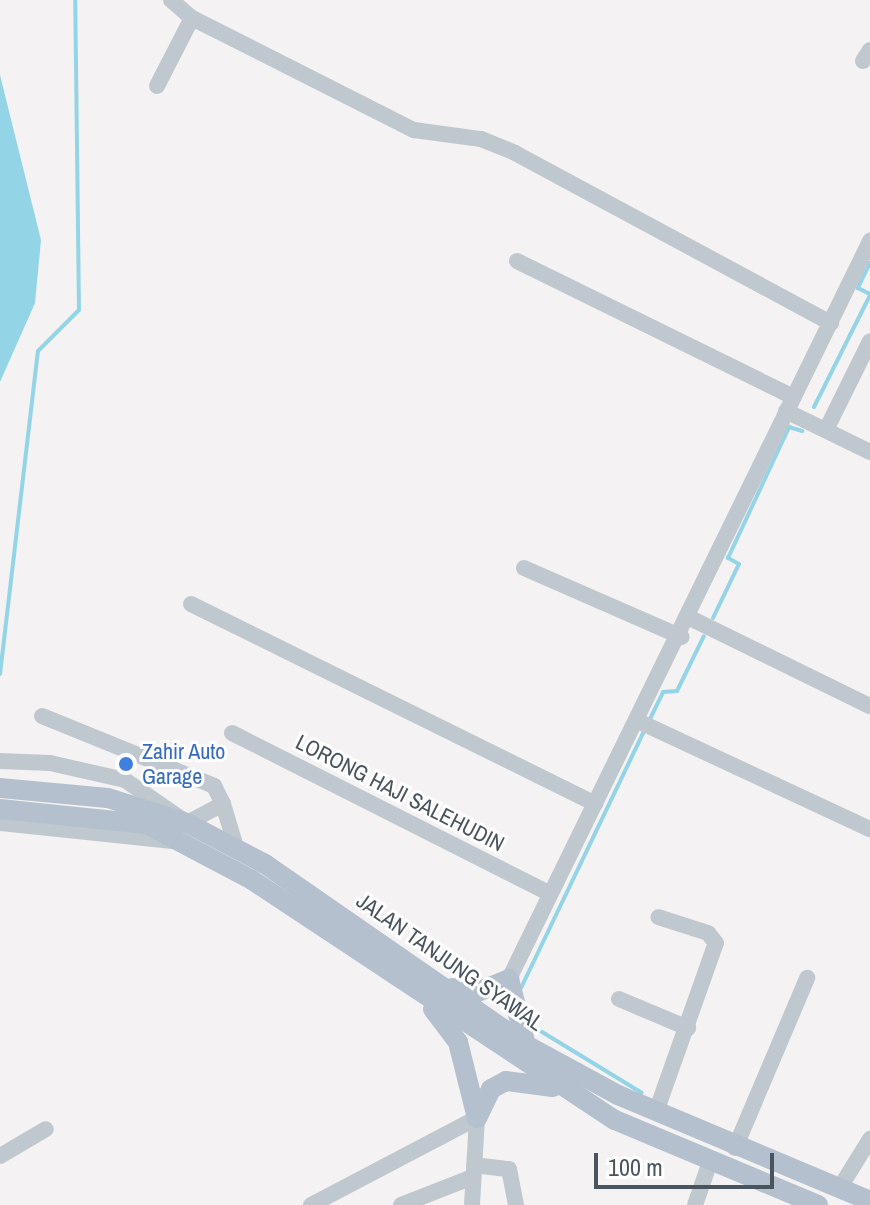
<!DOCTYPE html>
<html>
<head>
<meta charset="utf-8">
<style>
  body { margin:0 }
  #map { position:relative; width:870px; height:1205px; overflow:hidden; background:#f4f2f2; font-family:"Archivo Narrow",sans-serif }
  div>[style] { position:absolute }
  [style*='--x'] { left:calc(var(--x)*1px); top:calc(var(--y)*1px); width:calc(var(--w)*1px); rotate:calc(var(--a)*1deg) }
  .water>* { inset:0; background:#94d4e7 }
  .stream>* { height:4px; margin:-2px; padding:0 2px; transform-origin:2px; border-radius:2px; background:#94d4e7 }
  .minor>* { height:16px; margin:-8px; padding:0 8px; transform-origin:8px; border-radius:8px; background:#c0c8cf }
  .major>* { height:20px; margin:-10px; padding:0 10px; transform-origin:10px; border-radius:10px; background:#b4c0ce }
  .dots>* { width:22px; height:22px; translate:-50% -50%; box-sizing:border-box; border:4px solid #fff; border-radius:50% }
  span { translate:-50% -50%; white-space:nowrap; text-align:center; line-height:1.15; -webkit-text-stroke:6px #fff; paint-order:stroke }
  .shop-label { font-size:22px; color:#366cbe }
  .left { translate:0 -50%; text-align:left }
  .street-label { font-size:22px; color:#4a545e }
  .scale { position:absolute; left:594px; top:1153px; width:180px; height:36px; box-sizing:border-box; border:4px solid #4a545e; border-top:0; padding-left:10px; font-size:24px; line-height:28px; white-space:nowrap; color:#4a545e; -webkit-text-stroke:6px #fff; paint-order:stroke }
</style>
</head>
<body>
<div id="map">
  <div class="water">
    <i style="clip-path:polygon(0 75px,41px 240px,35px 303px,0 382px)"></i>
  </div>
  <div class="stream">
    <i style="--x:870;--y:263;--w:28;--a:116"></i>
    <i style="--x:858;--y:288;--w:13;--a:27"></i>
    <i style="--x:814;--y:407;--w:125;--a:-63.4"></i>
    <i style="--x:713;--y:618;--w:60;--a:-64.3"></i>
    <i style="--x:739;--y:564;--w:13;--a:-151"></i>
    <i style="--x:728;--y:558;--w:145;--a:-65"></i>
    <i style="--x:789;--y:427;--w:14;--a:17"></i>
    <i style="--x:0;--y:674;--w:325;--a:-83.3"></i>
    <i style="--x:38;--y:351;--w:58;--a:-45"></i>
    <i style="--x:79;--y:310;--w:310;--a:-90.7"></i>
    <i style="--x:650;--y:719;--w:30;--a:-64"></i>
    <i style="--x:663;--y:692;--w:14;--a:-4"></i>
    <i style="--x:677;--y:691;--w:61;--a:-63.9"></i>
    <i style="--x:521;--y:988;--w:285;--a:-64.4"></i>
    <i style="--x:529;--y:1024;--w:132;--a:31.4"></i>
  </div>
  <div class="minor">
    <i style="--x:171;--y:0;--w:28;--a:41"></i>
    <i style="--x:192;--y:18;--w:249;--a:26.8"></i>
    <i style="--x:414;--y:130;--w:68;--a:7.7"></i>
    <i style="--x:481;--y:139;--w:37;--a:22"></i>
    <i style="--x:515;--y:153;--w:359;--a:28.3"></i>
    <i style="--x:863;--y:61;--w:13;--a:-58"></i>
    <i style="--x:157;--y:86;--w:76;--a:-62.8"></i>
    <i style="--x:517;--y:261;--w:308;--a:26.2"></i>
    <i style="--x:786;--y:411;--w:93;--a:26"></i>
    <i style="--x:826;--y:430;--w:99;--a:-63.7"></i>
    <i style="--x:524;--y:568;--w:172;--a:23.6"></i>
    <i style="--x:191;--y:604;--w:451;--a:26.3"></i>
    <i style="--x:690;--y:618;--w:200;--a:26.1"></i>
    <i style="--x:42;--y:716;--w:186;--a:22.1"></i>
    <i style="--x:214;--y:786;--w:20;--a:63"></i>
    <i style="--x:638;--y:721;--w:256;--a:25"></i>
    <i style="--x:232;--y:733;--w:355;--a:26.8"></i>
    <i style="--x:0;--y:761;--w:50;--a:2.3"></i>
    <i style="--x:50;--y:763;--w:77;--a:12.8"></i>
    <i style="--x:125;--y:780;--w:75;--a:34.7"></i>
    <i style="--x:187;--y:823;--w:41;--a:-27.8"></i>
    <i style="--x:223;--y:804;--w:45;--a:73.2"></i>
    <i style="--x:0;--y:823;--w:171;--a:6"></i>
    <i style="--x:509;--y:979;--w:822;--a:-63.93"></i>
    <i style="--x:619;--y:999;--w:75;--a:22.8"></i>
    <i style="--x:656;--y:1112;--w:179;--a:-70.5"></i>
    <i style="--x:716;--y:943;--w:13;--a:-129"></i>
    <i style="--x:708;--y:933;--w:52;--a:-162.3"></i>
    <i style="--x:735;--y:1148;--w:185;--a:-67"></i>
    <i style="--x:0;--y:1156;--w:53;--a:-30.4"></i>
    <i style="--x:474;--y:1165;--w:35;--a:7"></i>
    <i style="--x:509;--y:1169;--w:37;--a:79"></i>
    <i style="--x:839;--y:1189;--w:59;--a:-58.2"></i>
    <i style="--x:311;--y:1205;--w:187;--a:-27.7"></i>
    <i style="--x:477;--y:1118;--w:87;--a:93.3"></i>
    <i style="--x:401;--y:1205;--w:77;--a:-21.3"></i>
    <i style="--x:695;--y:1205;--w:46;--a:-70.8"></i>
  </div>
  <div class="major">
    <i style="--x:0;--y:788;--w:108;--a:5.3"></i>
    <i style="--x:108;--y:798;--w:83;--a:17.6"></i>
    <i style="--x:187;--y:823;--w:88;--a:27.7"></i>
    <i style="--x:265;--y:864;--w:318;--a:34.7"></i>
    <i style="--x:526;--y:1045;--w:105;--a:28.5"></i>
    <i style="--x:618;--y:1095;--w:273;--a:22.8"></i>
    <i style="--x:0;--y:809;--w:147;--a:5.9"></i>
    <i style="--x:146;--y:824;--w:120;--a:27.8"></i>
    <i style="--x:252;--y:880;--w:435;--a:33.5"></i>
    <i style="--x:615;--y:1120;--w:220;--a:22.7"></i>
    <i style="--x:452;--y:988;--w:24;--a:12"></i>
    <i style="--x:475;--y:993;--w:37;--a:-22"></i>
    <i style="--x:509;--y:979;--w:68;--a:75.6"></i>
    <i style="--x:433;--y:1009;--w:41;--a:52.9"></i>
    <i style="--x:458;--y:1042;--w:78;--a:76"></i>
    <i style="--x:477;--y:1118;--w:32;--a:-64"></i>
    <i style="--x:491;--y:1089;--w:17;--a:-28"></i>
    <i style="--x:506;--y:1081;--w:47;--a:7.3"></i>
  </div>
  <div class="dots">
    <i style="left:126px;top:764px;background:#3f7fe0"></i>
  </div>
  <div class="shop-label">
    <span class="left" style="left:142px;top:764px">Zahir Auto<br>Garage</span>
  </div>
  <div class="street-label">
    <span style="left:400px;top:793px;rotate:27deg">LORONG HAJI SALEHUDIN</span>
    <span style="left:450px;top:962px;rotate:35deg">JALAN TANJUNG SYAWAL</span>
  </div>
  <div class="scale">100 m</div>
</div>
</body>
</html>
